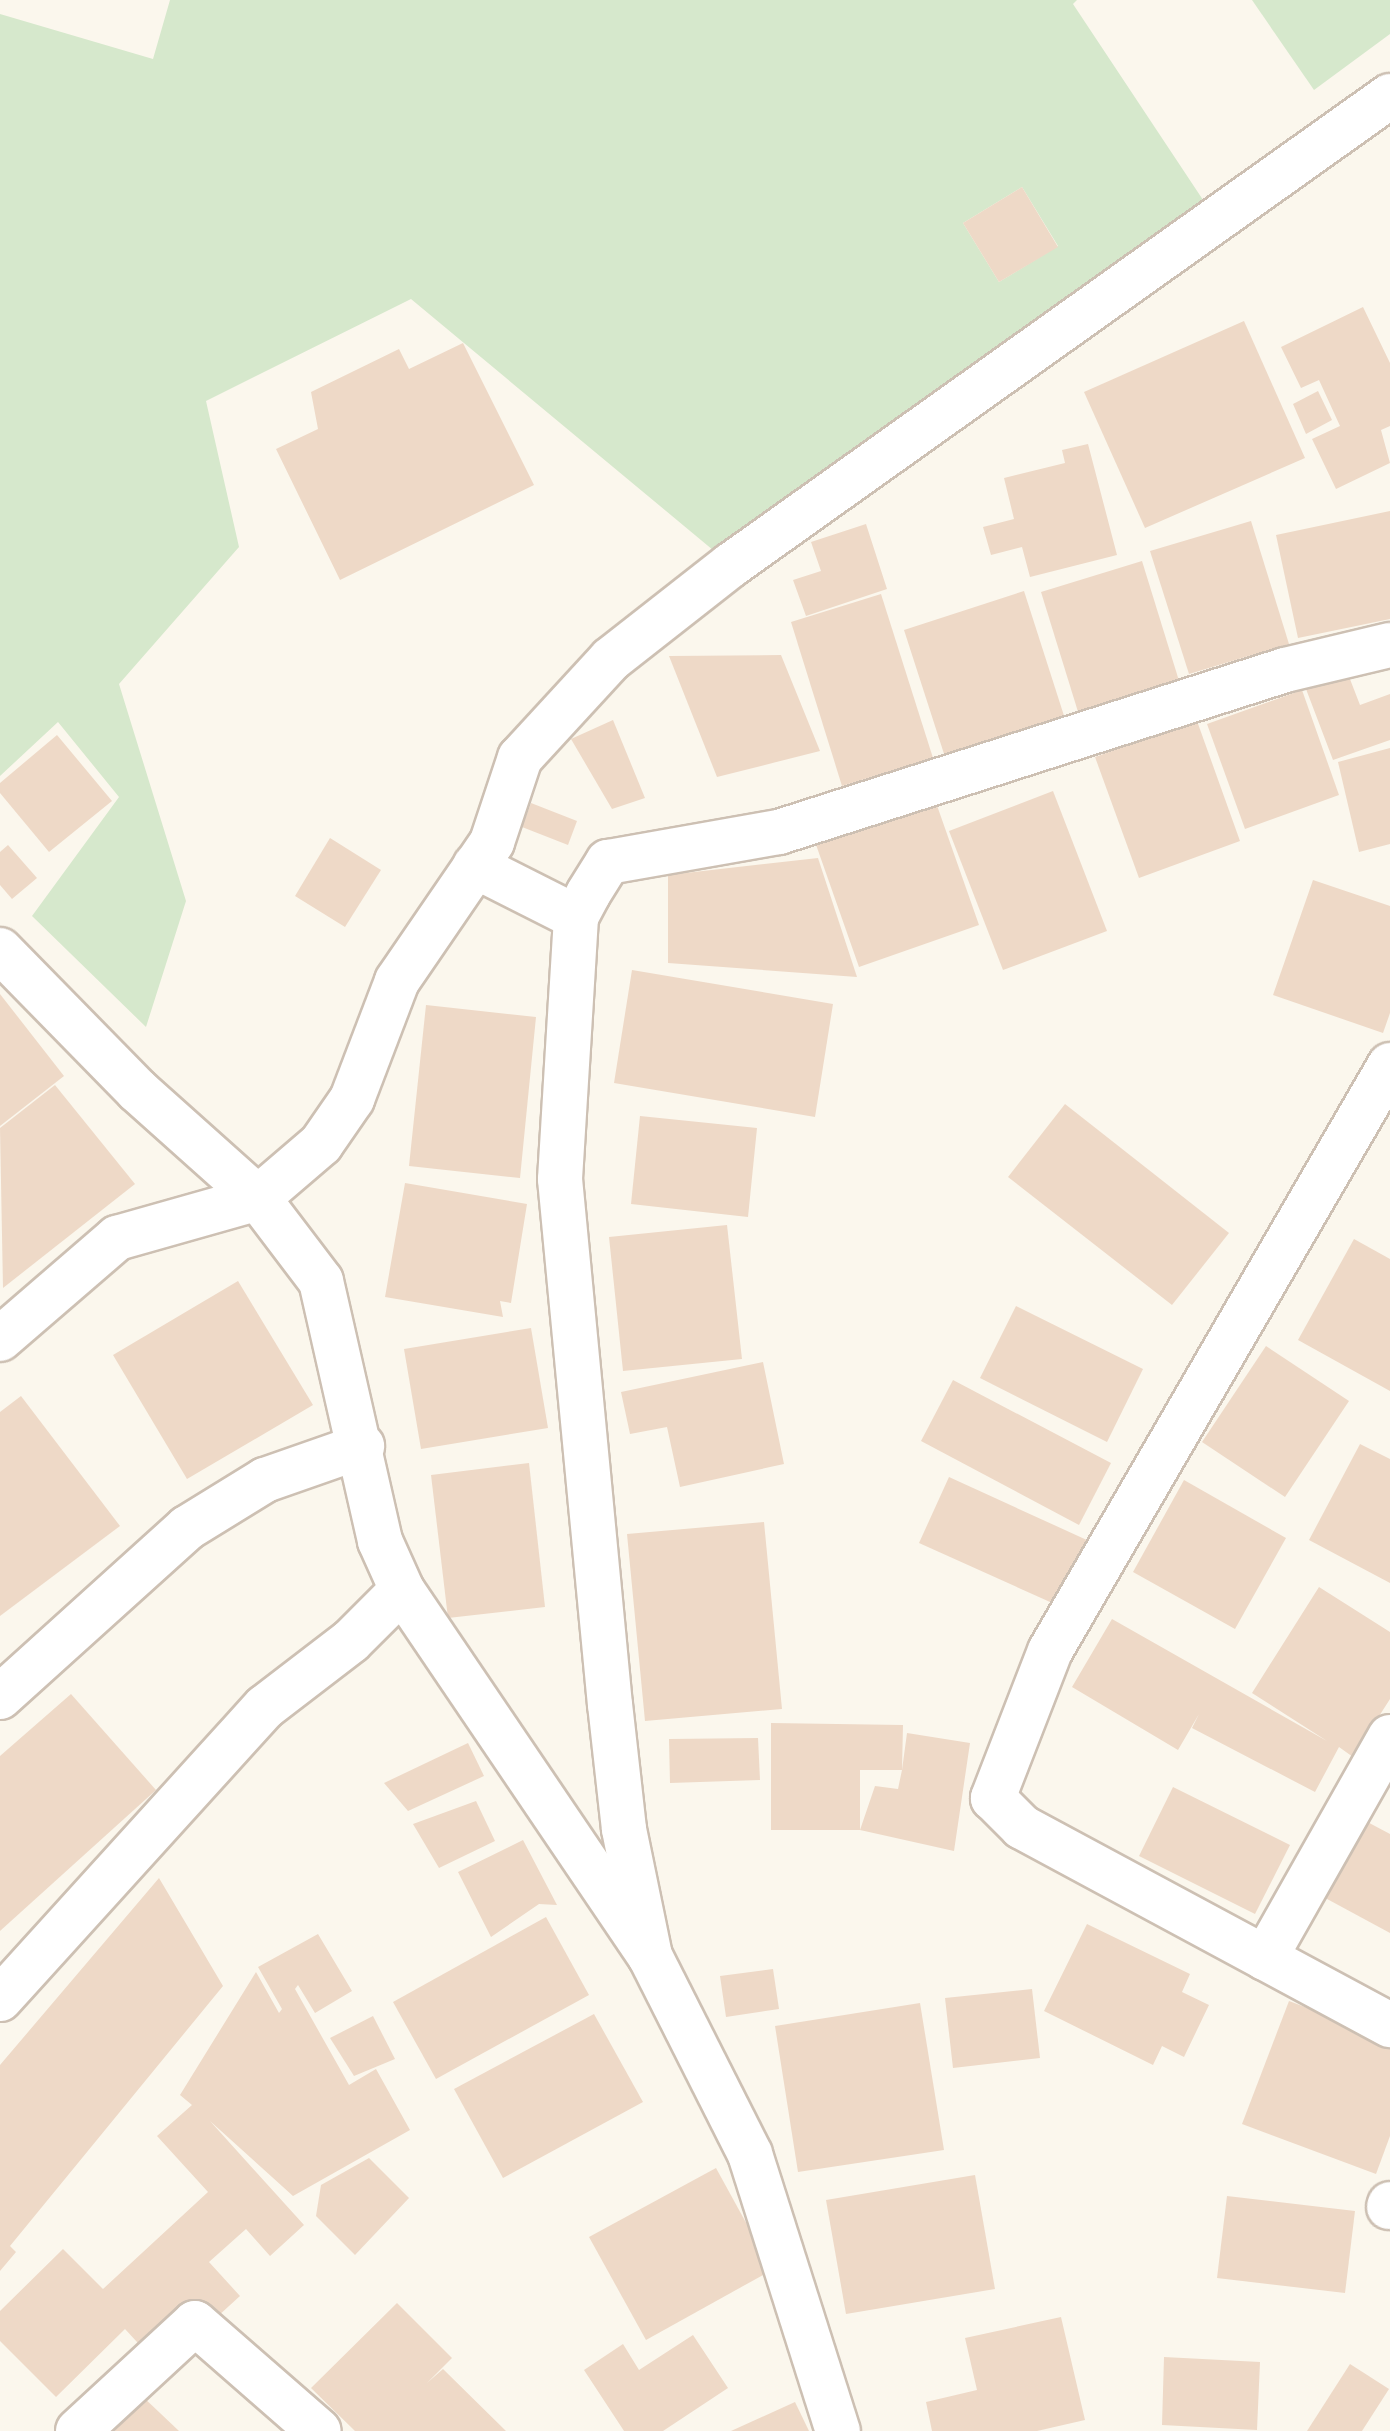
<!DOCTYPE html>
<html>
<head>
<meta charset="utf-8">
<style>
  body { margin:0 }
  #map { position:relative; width:1390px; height:2431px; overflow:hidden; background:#fbf7ed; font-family:Manrope,sans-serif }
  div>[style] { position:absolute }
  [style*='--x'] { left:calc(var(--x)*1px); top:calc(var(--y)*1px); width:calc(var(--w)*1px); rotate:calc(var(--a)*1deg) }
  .green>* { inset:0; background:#d6e8cc }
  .building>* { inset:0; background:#eed9c7 }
  .roads { filter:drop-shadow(2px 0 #cdc0b3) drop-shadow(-2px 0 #cdc0b3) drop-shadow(0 2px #cdc0b3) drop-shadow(0 -2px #cdc0b3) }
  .minor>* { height:44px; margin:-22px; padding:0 22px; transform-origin:22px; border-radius:22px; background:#fff }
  span { translate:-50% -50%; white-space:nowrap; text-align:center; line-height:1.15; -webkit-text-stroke:6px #fefaf4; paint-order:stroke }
</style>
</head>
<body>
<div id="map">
  <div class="green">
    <i style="clip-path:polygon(evenodd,170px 0,1077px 0,1073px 4px,1217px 221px,731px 565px,411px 299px,206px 401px,239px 547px,119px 684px,186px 901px,146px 1027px,32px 916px,119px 797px,58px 722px,0 776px,0 14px,153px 59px,170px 0,1022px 187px,1058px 246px,999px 282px,963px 223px,1022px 187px)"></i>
    <i style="clip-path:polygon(1252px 0,1390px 0,1390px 34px,1314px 90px)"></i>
  </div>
  <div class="building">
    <i style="clip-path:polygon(1022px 187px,1058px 247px,999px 282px,963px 223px)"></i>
    <i style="clip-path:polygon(1363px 307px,1390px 363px,1390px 426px,1381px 430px,1390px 463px,1336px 489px,1312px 439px,1340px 426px,1319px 380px,1301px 388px,1281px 347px)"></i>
    <i style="clip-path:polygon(1244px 321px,1305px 458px,1145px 528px,1084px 392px)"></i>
    <i style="clip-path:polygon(463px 343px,534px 485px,340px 580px,276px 449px,318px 429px,311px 392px,399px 349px,409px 369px)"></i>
    <i style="clip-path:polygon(1318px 391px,1332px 420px,1306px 434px,1293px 404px)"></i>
    <i style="clip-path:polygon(1088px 444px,1117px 555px,1030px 577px,1022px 547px,991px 555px,983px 527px,1014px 519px,1004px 478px,1065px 463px,1062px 450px)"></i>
    <i style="clip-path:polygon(1390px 511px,1390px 619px,1298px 638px,1276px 535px)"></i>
    <i style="clip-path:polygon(1251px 521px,1289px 644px,1189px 674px,1150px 551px)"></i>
    <i style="clip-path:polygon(866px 524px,887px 589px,806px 616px,793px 580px,821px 571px,811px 542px)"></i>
    <i style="clip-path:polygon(1142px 561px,1180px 684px,1079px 715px,1041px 592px)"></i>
    <i style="clip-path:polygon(1024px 591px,1066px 722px,946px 760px,904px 630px)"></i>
    <i style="clip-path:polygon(881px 594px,933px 758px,842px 786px,791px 622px)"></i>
    <i style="clip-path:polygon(781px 655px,820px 751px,717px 777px,669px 656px)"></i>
    <i style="clip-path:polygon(1348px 674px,1360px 705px,1390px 694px,1390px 740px,1333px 760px,1306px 689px)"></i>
    <i style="clip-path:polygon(1302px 690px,1339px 795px,1245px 829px,1207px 724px)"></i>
    <i style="clip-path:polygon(613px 720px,645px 798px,612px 809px,571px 739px)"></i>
    <i style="clip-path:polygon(1197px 721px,1240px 841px,1139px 878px,1095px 757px)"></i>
    <i style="clip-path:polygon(57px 735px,112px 801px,49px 852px,0 793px,0 783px)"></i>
    <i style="clip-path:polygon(1390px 748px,1390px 844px,1359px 852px,1338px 762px)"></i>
    <i style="clip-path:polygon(1053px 791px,1107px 931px,1003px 970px,949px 831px)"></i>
    <i style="clip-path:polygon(934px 797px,979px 925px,859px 967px,814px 839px)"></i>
    <i style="clip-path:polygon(531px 803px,577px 821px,568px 845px,522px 827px)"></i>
    <i style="clip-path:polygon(330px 838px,381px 870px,345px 927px,295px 896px)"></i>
    <i style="clip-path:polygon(8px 845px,37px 878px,12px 899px,0 885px,0 852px)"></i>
    <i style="clip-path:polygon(818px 858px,857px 977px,668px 963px,668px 875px)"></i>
    <i style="clip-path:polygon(1313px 880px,1390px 906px,1390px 1013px,1383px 1033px,1273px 995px)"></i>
    <i style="clip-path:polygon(632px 970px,833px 1004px,815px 1117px,614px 1083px)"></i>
    <i style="clip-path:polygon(0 994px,64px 1076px,0 1126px)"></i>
    <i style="clip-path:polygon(426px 1005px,536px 1017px,520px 1178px,409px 1166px)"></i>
    <i style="clip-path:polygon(55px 1085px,135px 1184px,3px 1288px,0 1128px)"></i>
    <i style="clip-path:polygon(1065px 1104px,1229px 1233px,1172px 1305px,1008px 1177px)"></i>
    <i style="clip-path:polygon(640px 1116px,757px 1128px,748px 1217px,631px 1204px)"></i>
    <i style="clip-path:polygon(405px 1183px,527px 1204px,511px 1303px,500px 1301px,503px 1317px,385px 1297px)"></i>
    <i style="clip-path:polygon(727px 1225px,742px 1359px,623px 1371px,609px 1237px)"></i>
    <i style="clip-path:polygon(1354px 1239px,1390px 1259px,1390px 1391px,1298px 1340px)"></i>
    <i style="clip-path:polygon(238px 1281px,313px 1405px,187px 1479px,113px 1355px)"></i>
    <i style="clip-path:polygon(1016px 1306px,1143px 1369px,1107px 1442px,980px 1378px)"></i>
    <i style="clip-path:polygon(531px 1328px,548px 1428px,421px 1449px,404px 1349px)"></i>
    <i style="clip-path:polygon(1266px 1346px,1349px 1401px,1285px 1497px,1202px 1442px)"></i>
    <i style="clip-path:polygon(763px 1362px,784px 1464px,680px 1487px,667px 1427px,630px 1434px,621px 1392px)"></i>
    <i style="clip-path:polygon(953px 1380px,1111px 1463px,1079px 1525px,921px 1441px)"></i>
    <i style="clip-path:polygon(21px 1396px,120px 1526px,0 1616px,0 1412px)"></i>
    <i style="clip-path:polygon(1360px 1444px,1390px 1459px,1390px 1583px,1309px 1540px)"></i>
    <i style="clip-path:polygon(529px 1463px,545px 1607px,448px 1618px,431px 1475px)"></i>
    <i style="clip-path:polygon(949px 1477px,1089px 1541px,1059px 1606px,919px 1543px)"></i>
    <i style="clip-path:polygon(1184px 1480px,1286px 1538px,1235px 1629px,1133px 1572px)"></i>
    <i style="clip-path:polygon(764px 1522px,782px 1709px,645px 1721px,627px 1534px)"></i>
    <i style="clip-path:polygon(1319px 1587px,1390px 1632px,1390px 1699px,1353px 1757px,1339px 1747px,1315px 1792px,1192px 1728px,1199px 1714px,1178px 1750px,1072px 1687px,1112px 1619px,1327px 1741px,1252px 1693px)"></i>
    <i style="clip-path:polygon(71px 1694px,156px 1790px,0 1931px,0 1756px)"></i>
    <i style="clip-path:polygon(evenodd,771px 1723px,903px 1725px,902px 1770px,907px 1733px,970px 1743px,954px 1851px,860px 1830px,771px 1830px,771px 1723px,860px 1770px,902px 1770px,898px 1789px,875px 1786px,860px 1830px,860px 1770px)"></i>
    <i style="clip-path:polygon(758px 1738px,760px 1780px,670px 1783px,669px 1739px)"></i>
    <i style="clip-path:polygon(468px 1743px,484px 1776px,408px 1811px,384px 1783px)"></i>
    <i style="clip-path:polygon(1173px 1787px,1290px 1845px,1255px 1914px,1139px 1856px)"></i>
    <i style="clip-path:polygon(476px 1801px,495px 1841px,439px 1868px,413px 1824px)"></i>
    <i style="clip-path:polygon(1358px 1817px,1390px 1834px,1390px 1933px,1316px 1893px)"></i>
    <i style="clip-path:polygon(523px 1840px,557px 1905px,539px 1904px,491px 1937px,458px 1872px)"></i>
    <i style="clip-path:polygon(159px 1878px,223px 1986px,10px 2246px,16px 2252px,0 2271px,0 2065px)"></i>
    <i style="clip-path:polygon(546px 1917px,589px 1995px,436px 2079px,393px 2002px)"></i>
    <i style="clip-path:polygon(1087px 1924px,1190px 1974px,1182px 1992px,1209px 2005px,1184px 2057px,1162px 2046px,1153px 2065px,1044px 2011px)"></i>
    <i style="clip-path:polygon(318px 1934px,352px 1991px,315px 2013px,298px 1985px,295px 1989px,349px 2085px,376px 2069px,410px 2130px,293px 2196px,210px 2121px,304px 2225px,270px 2256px,246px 2229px,209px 2262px,240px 2296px,161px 2368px,125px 2329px,56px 2397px,0 2341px,0 2311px,63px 2249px,103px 2289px,208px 2192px,157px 2136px,192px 2105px,180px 2095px,256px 1972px,279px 2013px,282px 2009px,258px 1967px)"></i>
    <i style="clip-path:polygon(773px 1969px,779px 2009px,726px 2017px,720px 1976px)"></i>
    <i style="clip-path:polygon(1032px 1989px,1040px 2058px,953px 2068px,945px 1998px)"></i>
    <i style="clip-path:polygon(1289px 2001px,1390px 2039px,1390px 2136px,1376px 2174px,1242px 2124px)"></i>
    <i style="clip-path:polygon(920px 2003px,944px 2150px,798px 2172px,775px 2026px)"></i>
    <i style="clip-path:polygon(594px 2014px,643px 2102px,503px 2178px,454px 2089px)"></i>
    <i style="clip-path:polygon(373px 2016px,395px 2059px,354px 2076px,330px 2038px)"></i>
    <i style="clip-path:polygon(369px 2158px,409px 2198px,355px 2255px,316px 2216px,321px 2185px)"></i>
    <i style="clip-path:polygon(716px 2168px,772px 2270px,646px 2340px,589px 2237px)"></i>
    <i style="clip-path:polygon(975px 2175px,995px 2289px,846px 2314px,826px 2200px)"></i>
    <i style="clip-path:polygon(1227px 2196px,1355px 2211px,1345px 2293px,1217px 2278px)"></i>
    <i style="clip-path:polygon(397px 2303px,452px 2358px,427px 2383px,443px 2369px,506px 2431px,355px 2431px,311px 2388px)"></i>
    <i style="clip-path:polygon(1061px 2317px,1085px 2420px,1037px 2431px,932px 2431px,926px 2402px,977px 2390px,965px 2338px)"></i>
    <i style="clip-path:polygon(693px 2335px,728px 2388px,663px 2431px,624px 2431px,584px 2370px,623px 2344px,639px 2370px)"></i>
    <i style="clip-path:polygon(1164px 2357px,1260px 2362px,1257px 2430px,1162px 2425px)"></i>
    <i style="clip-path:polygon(1350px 2364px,1389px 2389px,1362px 2431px,1307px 2431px)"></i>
    <i style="clip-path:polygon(141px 2395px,179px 2431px,107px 2431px)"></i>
    <i style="clip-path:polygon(795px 2402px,809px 2431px,731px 2431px)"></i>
  </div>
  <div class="roads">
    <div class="minor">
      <i style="--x:475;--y:866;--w:113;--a:26.8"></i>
      <i style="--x:0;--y:950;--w:196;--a:45.6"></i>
      <i style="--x:137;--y:1090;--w:162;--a:41.8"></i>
      <i style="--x:258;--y:1198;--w:83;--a:-40.6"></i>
      <i style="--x:321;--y:1144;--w:55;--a:-55.4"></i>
      <i style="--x:352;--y:1099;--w:126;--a:-69.1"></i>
      <i style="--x:397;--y:981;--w:168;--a:-55.6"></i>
      <i style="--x:492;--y:842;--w:89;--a:-71.6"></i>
      <i style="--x:520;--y:758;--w:134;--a:-47.4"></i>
      <i style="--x:611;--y:659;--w:152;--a:-38.1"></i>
      <i style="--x:731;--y:565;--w:809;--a:-35.44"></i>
      <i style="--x:1390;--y:1065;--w:677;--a:120.12"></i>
      <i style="--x:1050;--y:1651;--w:158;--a:111.2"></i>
      <i style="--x:993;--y:1798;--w:41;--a:45"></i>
      <i style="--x:1022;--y:1827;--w:418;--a:28.3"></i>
      <i style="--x:0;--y:1339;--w:155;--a:-40.8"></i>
      <i style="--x:117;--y:1238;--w:147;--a:-15.8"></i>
      <i style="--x:258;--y:1198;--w:104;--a:52.8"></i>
      <i style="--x:321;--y:1281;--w:267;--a:77.2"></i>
      <i style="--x:380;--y:1541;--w:54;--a:65.8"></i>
      <i style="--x:402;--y:1590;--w:442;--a:55.9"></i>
      <i style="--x:650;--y:1956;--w:222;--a:63.2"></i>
      <i style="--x:750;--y:2154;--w:291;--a:72.4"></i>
      <i style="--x:0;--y:1697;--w:252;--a:-42.1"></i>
      <i style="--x:187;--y:1528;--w:92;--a:-31.6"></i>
      <i style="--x:265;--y:1480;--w:103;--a:-19.3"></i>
      <i style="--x:650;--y:1956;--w:130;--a:-101.6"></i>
      <i style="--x:624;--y:1829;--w:125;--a:-96.4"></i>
      <i style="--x:610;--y:1705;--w:528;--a:-95.43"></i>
      <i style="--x:560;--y:1179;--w:262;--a:-86.5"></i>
      <i style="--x:576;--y:917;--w:26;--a:-62"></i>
      <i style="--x:588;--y:894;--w:38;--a:-58"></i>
      <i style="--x:608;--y:862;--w:174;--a:-10"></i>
      <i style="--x:779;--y:832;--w:531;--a:-17.75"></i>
      <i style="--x:1285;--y:670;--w:108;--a:-13.4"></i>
      <i style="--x:1265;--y:1958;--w:254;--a:-60.5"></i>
      <i style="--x:0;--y:1999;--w:394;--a:-47.8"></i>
      <i style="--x:265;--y:1707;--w:108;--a:-37.5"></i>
      <i style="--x:351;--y:1641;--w:72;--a:-45"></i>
      <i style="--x:1389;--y:2207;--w:3;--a:-72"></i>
      <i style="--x:78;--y:2431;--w:159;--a:-42.7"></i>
      <i style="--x:195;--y:2323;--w:164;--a:41.1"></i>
    </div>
  </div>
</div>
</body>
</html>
